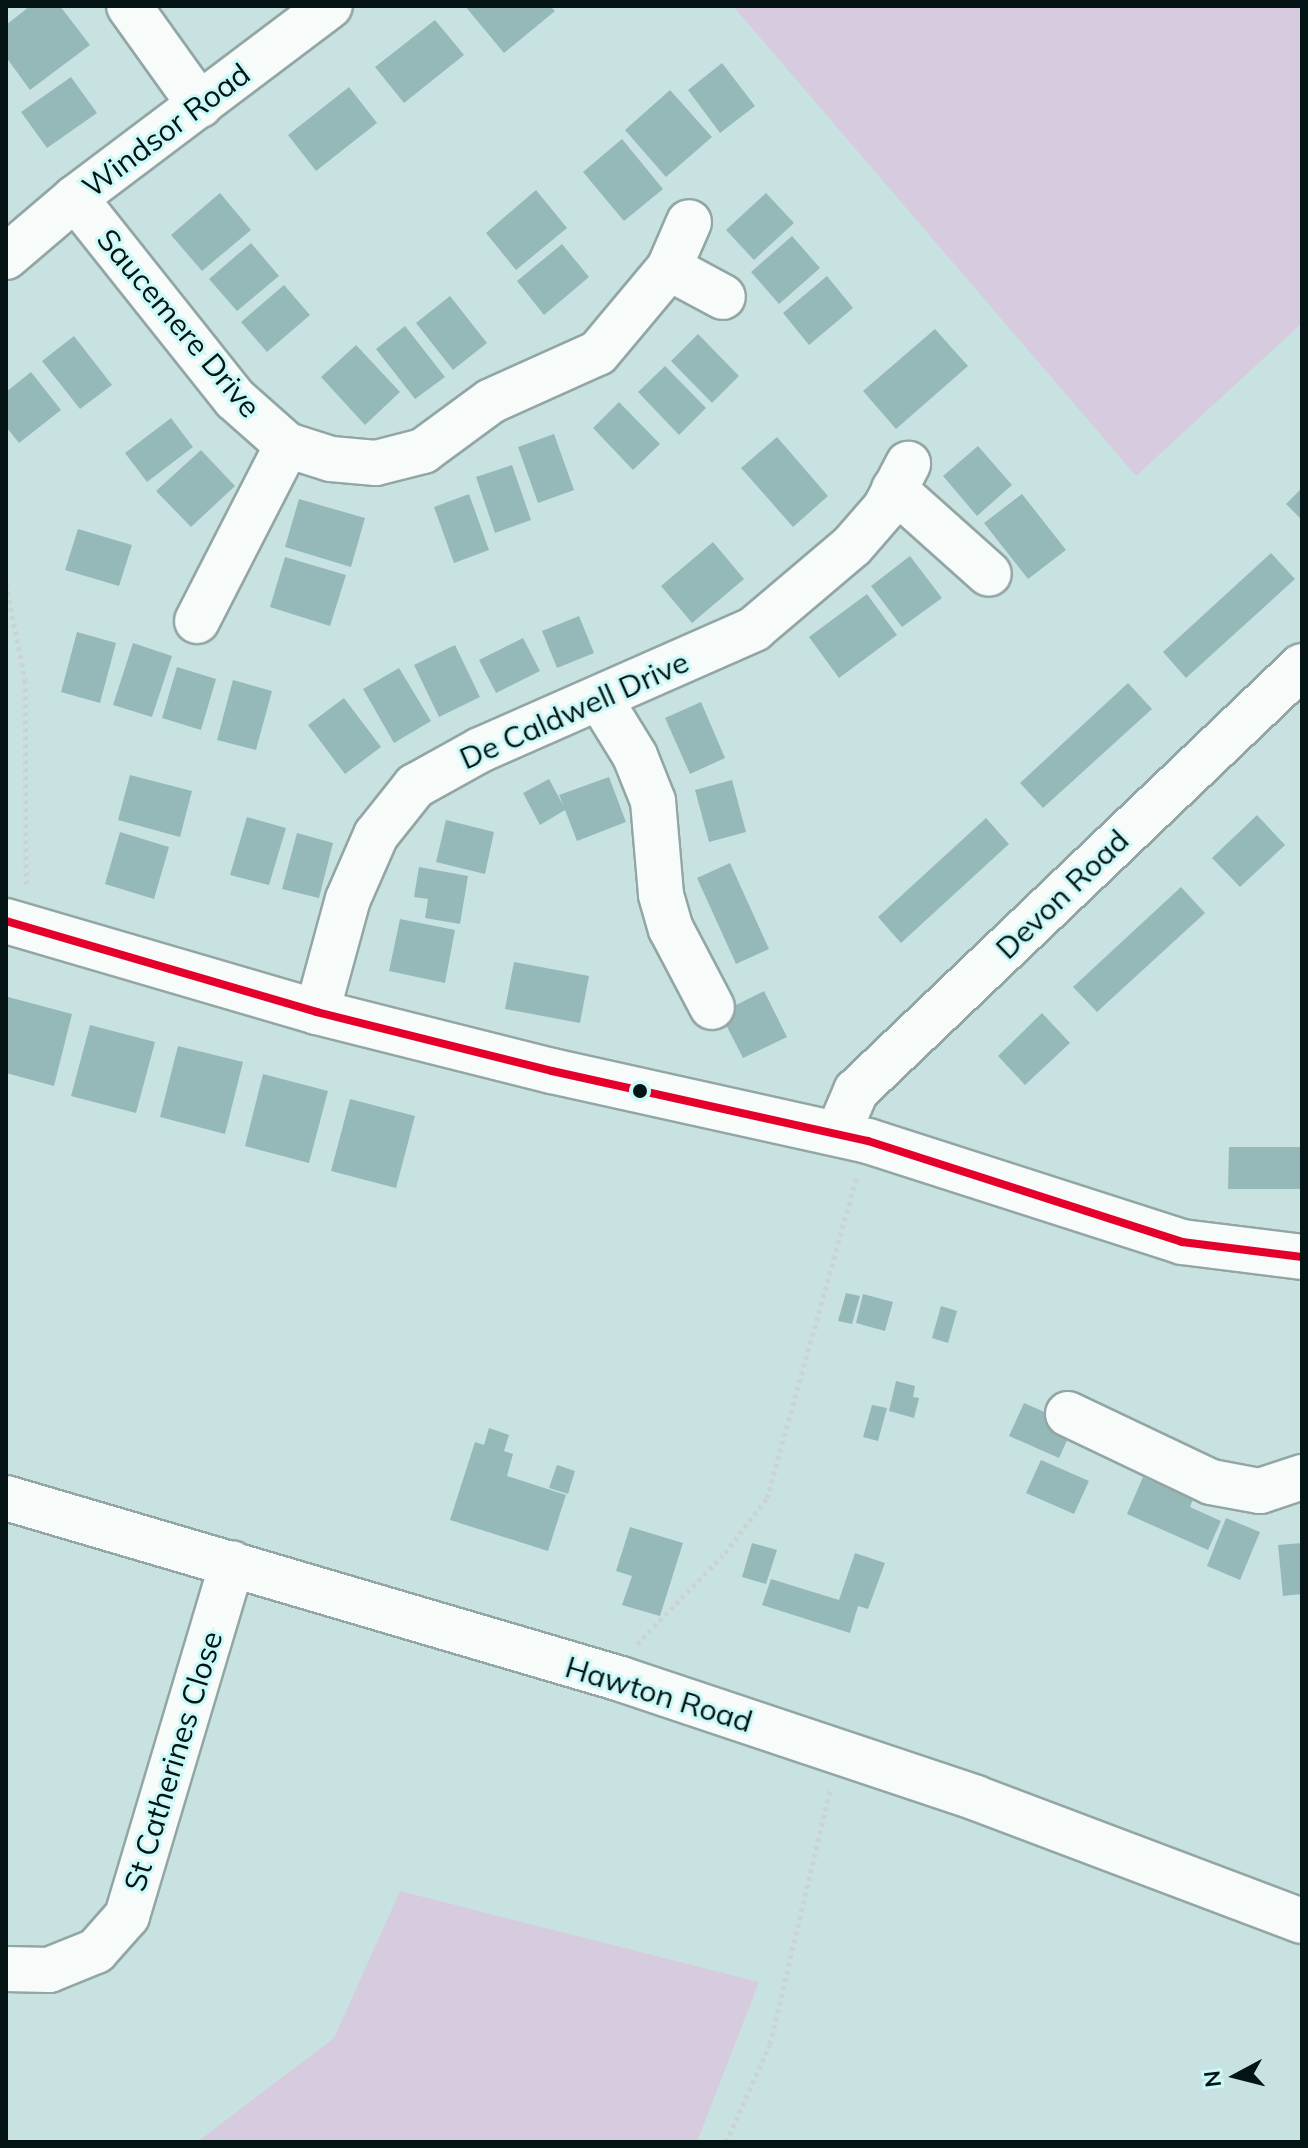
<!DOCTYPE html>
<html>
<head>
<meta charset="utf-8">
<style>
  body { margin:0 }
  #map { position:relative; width:1308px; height:2148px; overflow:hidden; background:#c8e2e1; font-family:Mulish,sans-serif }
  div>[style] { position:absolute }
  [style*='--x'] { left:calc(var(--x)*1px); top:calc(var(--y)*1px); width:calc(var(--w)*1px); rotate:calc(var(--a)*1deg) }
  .green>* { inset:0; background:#d7cbdf }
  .building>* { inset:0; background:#95b9b9 }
  .path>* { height:5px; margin-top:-2.5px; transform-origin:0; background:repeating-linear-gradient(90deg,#cbd3d3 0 4px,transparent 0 8px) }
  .roads { filter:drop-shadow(2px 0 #92a6a5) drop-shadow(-2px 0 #92a6a5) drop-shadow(0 2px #92a6a5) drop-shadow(0 -2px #92a6a5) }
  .minor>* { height:44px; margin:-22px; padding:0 22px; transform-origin:22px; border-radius:22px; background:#f7fbfa }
  .bus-1>* { height:8px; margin:-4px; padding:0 4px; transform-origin:4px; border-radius:4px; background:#e4002b }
  .dots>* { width:22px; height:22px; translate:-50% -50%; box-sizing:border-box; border:4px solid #cbf9f8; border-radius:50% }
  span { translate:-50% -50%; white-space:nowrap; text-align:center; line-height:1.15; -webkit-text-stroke:6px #cbf9f8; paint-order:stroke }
  .street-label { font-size:30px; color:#041414 }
  .frame { position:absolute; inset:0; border:8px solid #041414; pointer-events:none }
  .north { position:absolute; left:1196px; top:2036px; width:80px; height:80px; -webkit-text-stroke:6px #cbf9f8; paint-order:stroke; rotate:263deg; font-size:22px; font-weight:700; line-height:32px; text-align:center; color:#041414 }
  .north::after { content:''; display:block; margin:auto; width:28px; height:36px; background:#041414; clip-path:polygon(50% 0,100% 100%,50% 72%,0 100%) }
</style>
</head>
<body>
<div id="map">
  <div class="green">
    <i style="clip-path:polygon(733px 6px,1302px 6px,1302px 323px,1136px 476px)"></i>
    <i style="clip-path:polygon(400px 1891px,759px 1982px,697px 2142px,197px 2142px,334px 2038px)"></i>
  </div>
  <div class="building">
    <i style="clip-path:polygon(30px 6px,60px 6px,90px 45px,30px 90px,6px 57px,6px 25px)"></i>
    <i style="clip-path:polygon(465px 6px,550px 6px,555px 11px,504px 53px)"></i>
    <i style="clip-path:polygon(435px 20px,464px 55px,404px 103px,375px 67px)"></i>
    <i style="clip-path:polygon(722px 63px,755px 106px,720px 133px,688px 90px)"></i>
    <i style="clip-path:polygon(71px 77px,97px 113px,47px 148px,21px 112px)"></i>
    <i style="clip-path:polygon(349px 87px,377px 123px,316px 171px,288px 135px)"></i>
    <i style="clip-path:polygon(670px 90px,712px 137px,666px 177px,625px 130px)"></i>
    <i style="clip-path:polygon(622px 139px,663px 189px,624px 221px,583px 172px)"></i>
    <i style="clip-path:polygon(536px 190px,567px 228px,516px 270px,486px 233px)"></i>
    <i style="clip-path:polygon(220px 193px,251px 230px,202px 271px,171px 235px)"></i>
    <i style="clip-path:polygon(766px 193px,794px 223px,754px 260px,726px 230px)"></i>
    <i style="clip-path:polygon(792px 236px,820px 268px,779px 304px,751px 272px)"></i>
    <i style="clip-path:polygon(251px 243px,279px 276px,237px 311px,209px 279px)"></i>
    <i style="clip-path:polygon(562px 244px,589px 277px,544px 315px,517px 281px)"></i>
    <i style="clip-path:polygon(827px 276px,853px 308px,809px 345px,783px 313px)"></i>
    <i style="clip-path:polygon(284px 285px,310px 315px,267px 352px,241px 322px)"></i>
    <i style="clip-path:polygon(450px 296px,487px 343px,453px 370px,416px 323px)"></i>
    <i style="clip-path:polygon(405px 326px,445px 377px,415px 399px,376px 349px)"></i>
    <i style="clip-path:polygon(935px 329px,968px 366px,896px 429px,863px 391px)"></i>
    <i style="clip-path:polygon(698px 334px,739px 376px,712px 403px,671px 361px)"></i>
    <i style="clip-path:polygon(74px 336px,112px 385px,80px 409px,42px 361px)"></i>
    <i style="clip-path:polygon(356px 345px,400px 392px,365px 425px,321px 377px)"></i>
    <i style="clip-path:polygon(665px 366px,706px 408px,679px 435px,638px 392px)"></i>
    <i style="clip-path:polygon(31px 372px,61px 410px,19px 443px,6px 427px,6px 392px)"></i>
    <i style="clip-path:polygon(619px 402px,660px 444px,633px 470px,593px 428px)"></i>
    <i style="clip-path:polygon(171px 418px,193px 447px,147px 482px,125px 453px)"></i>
    <i style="clip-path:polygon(554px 434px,574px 490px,538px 503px,518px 447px)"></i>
    <i style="clip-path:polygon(777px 437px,828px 496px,793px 527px,741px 468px)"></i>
    <i style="clip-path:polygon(978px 446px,1012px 485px,977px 516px,943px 476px)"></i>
    <i style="clip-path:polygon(201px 450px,235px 486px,191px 527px,156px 491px)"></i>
    <i style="clip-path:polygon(512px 465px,531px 520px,495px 533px,476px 477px)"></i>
    <i style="clip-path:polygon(1302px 488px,1302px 520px,1286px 504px)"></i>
    <i style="clip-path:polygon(469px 494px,489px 550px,454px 563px,434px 507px)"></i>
    <i style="clip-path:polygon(1022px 494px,1066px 550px,1028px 579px,984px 523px)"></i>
    <i style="clip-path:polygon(299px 499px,365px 518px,351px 567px,285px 547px)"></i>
    <i style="clip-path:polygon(78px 529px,132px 545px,119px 586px,65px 570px)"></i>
    <i style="clip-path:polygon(713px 542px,744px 579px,692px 623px,661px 586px)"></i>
    <i style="clip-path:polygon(1271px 553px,1295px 579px,1186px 678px,1163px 652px)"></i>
    <i style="clip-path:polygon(910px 556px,942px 598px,902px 627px,871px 586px)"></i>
    <i style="clip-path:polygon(285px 557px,346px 575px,330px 626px,270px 607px)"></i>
    <i style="clip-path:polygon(867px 594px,897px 635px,839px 678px,809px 637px)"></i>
    <i style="clip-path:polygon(579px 616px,594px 653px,557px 668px,542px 631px)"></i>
    <i style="clip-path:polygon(77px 632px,116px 643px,100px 703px,61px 692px)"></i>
    <i style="clip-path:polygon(523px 638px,540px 671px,496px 693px,479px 660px)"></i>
    <i style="clip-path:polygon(133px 643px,172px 656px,152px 717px,113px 705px)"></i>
    <i style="clip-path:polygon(455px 645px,480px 697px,439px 717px,414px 665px)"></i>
    <i style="clip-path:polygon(177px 667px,216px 679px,201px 730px,162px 718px)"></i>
    <i style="clip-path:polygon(399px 668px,431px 721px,394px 743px,363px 689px)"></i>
    <i style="clip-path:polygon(233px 680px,272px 691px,256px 750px,217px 740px)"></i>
    <i style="clip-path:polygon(1128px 683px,1152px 709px,1043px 808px,1020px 783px)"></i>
    <i style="clip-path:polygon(344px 698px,381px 747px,345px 774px,308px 725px)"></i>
    <i style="clip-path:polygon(701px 702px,725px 758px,690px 774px,665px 718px)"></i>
    <i style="clip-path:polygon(130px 775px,192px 791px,180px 837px,118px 820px)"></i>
    <i style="clip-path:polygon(609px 777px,626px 822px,577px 841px,565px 810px,540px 825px,523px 793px,549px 779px,564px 807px,559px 795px)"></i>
    <i style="clip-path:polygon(732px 780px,746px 832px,709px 842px,695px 790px)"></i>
    <i style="clip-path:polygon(1257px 815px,1285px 845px,1240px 887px,1212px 858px)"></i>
    <i style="clip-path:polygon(247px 817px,286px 828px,269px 885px,230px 875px)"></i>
    <i style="clip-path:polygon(986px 818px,1009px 844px,901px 943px,878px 917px)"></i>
    <i style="clip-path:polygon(446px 820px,494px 832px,485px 874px,436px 862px)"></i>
    <i style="clip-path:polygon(120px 832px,169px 847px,154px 899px,105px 884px)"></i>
    <i style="clip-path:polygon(297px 833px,333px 843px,319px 898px,282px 889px)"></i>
    <i style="clip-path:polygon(730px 863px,769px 949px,736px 964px,697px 878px)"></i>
    <i style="clip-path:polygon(419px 867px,468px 876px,460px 924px,425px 918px,428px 899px,414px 897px)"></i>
    <i style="clip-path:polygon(1181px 887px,1205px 913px,1097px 1012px,1073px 987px)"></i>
    <i style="clip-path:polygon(400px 919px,455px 930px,445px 983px,389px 971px)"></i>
    <i style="clip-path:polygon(514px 962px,589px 976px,580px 1023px,505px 1009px)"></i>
    <i style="clip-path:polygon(764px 991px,787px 1037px,743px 1058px,720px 1013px)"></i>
    <i style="clip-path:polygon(8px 997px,72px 1014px,54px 1086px,6px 1073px)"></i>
    <i style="clip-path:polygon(1042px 1013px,1070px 1043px,1025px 1085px,998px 1056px)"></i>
    <i style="clip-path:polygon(90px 1025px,155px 1042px,136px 1113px,71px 1096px)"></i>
    <i style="clip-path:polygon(178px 1046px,243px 1062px,225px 1134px,160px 1117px)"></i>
    <i style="clip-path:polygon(263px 1074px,328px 1091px,309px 1163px,245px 1146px)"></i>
    <i style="clip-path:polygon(350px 1099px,415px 1116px,396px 1188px,331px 1171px)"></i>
    <i style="clip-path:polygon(1229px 1147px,1302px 1147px,1302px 1189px,1228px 1189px)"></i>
    <i style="clip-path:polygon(846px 1293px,860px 1296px,852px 1324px,838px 1321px)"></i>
    <i style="clip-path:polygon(863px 1294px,893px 1302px,885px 1331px,856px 1323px)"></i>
    <i style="clip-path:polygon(941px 1306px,957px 1311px,948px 1343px,932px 1338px)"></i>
    <i style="clip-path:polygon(896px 1381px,915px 1386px,913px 1397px,919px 1398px,914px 1418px,889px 1411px)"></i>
    <i style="clip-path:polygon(1024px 1403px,1074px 1425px,1059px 1458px,1009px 1436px)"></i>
    <i style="clip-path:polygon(872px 1405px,887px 1408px,878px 1441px,863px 1437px)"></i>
    <i style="clip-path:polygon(489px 1428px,509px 1435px,504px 1451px,513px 1454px,507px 1476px,566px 1495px,548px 1551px,450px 1520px,475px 1442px,484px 1445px)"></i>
    <i style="clip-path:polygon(1041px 1460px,1089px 1481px,1074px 1514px,1026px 1493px)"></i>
    <i style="clip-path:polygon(557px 1465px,575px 1471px,568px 1494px,549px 1488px)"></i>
    <i style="clip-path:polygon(1143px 1477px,1193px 1499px,1190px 1507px,1221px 1521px,1208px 1550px,1127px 1514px)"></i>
    <i style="clip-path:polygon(1226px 1518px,1260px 1532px,1240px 1580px,1207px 1566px)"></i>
    <i style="clip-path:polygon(630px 1527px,683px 1543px,660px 1616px,622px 1605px,632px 1576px,616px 1571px)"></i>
    <i style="clip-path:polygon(752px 1543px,777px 1550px,766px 1584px,742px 1577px)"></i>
    <i style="clip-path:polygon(1302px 1543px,1302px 1594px,1283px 1596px,1278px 1545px)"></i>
    <i style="clip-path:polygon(855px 1553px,885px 1563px,868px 1609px,858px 1606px,850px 1633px,762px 1605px,771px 1579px,839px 1600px)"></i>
  </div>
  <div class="path">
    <i style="--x:6;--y:584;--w:98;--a:78.8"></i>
    <i style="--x:25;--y:680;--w:205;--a:89.7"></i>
    <i style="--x:637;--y:1644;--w:127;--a:-46"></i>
    <i style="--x:725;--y:1553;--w:69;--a:-52.6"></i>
    <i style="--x:767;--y:1498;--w:334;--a:-74.4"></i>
    <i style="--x:726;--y:2142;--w:107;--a:-65.8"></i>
    <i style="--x:770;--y:2044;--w:261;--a:-76.7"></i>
  </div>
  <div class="roads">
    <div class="minor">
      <i style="--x:129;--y:6;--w:122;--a:54.4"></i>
      <i style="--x:75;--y:198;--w:257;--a:51.5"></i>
      <i style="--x:235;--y:399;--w:69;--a:41.5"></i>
      <i style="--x:287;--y:445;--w:46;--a:17.7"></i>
      <i style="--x:331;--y:459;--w:45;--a:5.1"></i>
      <i style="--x:376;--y:463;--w:49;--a:-14.3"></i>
      <i style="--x:423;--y:451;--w:84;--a:-36.3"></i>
      <i style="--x:491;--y:401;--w:117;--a:-24.2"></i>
      <i style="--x:598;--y:353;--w:111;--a:-50.1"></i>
      <i style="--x:669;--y:268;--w:50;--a:-66.5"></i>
      <i style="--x:6;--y:257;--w:91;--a:-40.5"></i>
      <i style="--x:75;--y:198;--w:319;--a:-37"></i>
      <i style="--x:669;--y:268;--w:61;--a:28.2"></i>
      <i style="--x:894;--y:489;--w:127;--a:41.8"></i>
      <i style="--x:197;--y:621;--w:198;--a:-62.9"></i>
      <i style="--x:600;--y:699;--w:67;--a:58.4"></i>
      <i style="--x:635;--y:756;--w:48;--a:68.2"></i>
      <i style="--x:653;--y:801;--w:94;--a:85.1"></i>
      <i style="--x:661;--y:895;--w:35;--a:74"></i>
      <i style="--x:671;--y:929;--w:88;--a:62.3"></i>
      <i style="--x:6;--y:921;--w:324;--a:16.3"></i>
      <i style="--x:317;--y:1012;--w:242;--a:14.1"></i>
      <i style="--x:552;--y:1071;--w:324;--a:12.5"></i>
      <i style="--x:868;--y:1141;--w:330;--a:17.8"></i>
      <i style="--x:1182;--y:1242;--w:121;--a:7.1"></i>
      <i style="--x:317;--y:1012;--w:117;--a:-74.7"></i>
      <i style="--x:348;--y:899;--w:70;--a:-66.4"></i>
      <i style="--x:376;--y:835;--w:63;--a:-51.5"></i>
      <i style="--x:415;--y:786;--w:74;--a:-29"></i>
      <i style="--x:480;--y:750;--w:300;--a:-23.8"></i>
      <i style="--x:754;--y:629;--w:128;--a:-40.3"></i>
      <i style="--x:852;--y:546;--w:50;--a:-49"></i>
      <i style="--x:885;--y:508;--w:50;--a:-62.4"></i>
      <i style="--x:838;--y:1133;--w:46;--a:-66.8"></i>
      <i style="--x:856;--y:1091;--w:616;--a:-43.62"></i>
      <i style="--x:1068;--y:1414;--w:158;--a:25.4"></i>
      <i style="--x:1211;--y:1482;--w:50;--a:10.4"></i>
      <i style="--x:1260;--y:1491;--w:44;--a:-18.4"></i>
      <i style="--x:6;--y:1498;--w:641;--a:16.4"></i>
      <i style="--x:621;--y:1679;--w:374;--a:18.5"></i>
      <i style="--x:976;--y:1798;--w:348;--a:20.7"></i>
      <i style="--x:6;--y:1969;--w:43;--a:1.3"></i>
      <i style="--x:49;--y:1970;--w:51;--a:-22"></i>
      <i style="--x:96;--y:1951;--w:47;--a:-48.5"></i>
      <i style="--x:127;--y:1916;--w:368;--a:-73.4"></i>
    </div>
  </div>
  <div class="bus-1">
    <i style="--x:6;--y:921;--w:324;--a:16.3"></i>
    <i style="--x:317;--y:1012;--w:242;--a:14.1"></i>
    <i style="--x:552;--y:1071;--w:324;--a:12.5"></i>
    <i style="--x:868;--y:1141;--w:330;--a:17.8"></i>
    <i style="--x:1182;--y:1242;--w:121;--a:7.1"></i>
  </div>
  <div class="dots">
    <i style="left:640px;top:1091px;background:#041414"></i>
  </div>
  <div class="street-label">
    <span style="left:166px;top:130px;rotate:-37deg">Windsor Road</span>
    <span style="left:179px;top:323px;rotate:50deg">Saucemere Drive</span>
    <span style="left:574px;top:710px;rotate:-24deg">De Caldwell Drive</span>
    <span style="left:1062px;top:894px;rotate:-44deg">Devon Road</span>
    <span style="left:659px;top:1694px;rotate:17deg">Hawton Road</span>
    <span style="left:173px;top:1761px;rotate:-73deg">St Catherines Close</span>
  </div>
  <div class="frame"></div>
  <div class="north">N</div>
</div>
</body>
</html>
